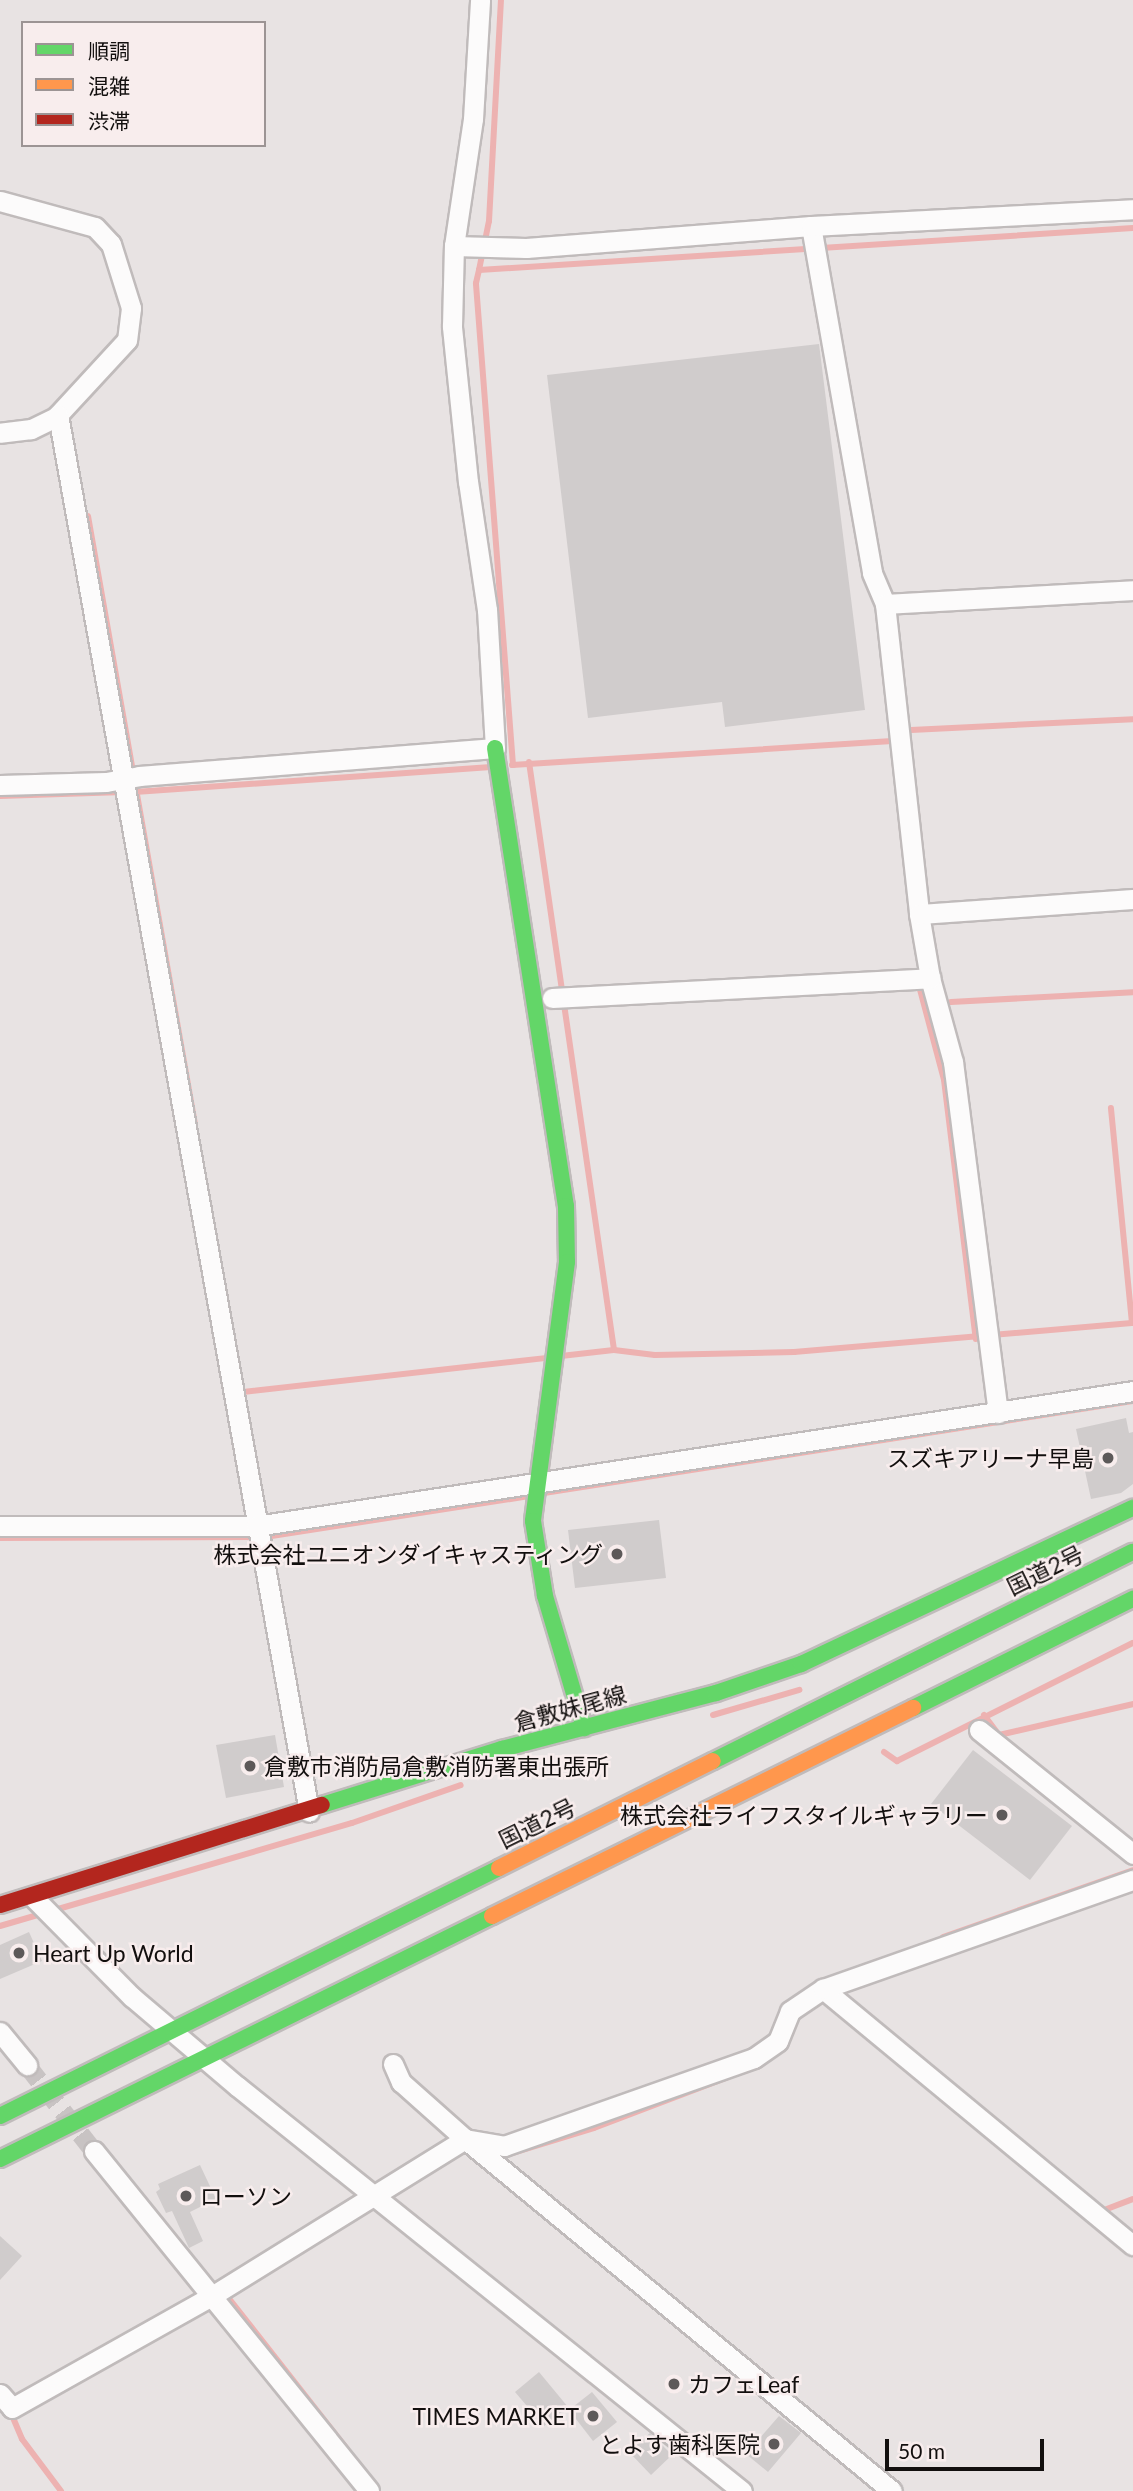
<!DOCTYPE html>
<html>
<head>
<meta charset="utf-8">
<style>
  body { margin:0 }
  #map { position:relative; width:1133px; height:2491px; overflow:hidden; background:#e8e3e3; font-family:Lato,"Noto Sans JP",sans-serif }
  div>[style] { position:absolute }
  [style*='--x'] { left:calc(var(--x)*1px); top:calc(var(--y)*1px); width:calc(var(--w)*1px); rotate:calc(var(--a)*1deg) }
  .stream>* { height:6px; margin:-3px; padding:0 3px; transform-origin:3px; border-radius:3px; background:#edb2b1 }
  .building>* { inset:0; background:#d0cccc }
  .street-tunnel>* { height:19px; margin-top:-9.5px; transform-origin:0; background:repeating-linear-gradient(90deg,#c8c3c3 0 19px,transparent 0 29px) }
  .roads { filter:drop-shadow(2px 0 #c0bbbb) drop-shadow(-2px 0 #c0bbbb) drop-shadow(0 2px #c0bbbb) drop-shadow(0 -2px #c0bbbb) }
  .street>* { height:19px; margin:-9.5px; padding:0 9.5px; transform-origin:9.5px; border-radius:9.5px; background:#fcfbfb }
  .fast>* { height:16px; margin:-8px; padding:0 8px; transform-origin:8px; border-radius:8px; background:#63d668 }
  .slow>* { height:16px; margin:-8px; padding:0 8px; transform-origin:8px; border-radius:8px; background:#ff974d }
  .jam>* { height:16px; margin:-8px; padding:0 8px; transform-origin:8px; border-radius:8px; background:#b3261e }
  .dots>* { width:19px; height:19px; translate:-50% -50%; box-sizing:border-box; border:4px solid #f8eded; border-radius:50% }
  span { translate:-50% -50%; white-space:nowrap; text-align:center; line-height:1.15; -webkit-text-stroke:5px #f8eded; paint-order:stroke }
  .poi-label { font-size:23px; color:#120f0e }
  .right { translate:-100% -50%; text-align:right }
  .left { translate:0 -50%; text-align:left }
  .street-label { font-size:23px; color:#120f0e }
  .legend { position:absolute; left:21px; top:21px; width:245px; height:126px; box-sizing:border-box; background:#f8eded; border:2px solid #9c9494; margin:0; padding:9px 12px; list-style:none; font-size:21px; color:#120f0e }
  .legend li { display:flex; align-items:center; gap:14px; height:35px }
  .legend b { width:35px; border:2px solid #9c9494 }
  .scale { position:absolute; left:885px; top:2439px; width:159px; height:32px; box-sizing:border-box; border:4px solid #120f0e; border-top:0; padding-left:9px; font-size:21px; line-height:24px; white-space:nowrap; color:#120f0e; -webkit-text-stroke:5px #f8eded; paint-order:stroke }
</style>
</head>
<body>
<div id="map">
  <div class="stream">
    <i style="--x:479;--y:270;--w:50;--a:-78.5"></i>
    <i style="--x:489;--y:221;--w:221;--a:-86.9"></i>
    <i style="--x:88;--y:516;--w:617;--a:80.02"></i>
    <i style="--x:911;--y:730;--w:222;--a:-2.8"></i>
    <i style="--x:529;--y:762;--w:594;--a:81.77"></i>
    <i style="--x:512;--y:765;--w:381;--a:-3.6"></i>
    <i style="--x:513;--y:765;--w:483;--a:-94.4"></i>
    <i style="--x:476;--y:283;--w:13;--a:-77"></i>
    <i style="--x:479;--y:270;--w:655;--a:-3.67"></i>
    <i style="--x:135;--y:792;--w:357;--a:-4"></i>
    <i style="--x:0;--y:796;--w:124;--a:-1.8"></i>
    <i style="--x:918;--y:982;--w:101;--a:75.1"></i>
    <i style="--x:944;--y:1080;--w:261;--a:83"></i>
    <i style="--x:951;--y:1002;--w:182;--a:-3.1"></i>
    <i style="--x:561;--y:1356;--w:53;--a:-6.5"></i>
    <i style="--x:614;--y:1350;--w:41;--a:7"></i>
    <i style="--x:655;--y:1355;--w:139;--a:-1.2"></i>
    <i style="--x:794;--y:1352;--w:339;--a:-4.9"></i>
    <i style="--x:1132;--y:1323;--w:216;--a:-95.6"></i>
    <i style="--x:243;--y:1392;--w:306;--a:-6.4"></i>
    <i style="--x:544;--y:1493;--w:596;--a:-8.88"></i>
    <i style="--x:0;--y:1538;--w:265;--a:-0.2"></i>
    <i style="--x:265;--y:1537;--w:267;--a:-8.8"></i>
    <i style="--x:713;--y:1715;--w:90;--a:-16.2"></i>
    <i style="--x:984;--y:1715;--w:25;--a:53"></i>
    <i style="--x:999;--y:1735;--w:138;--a:-13"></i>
    <i style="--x:884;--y:1752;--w:16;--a:35"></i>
    <i style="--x:897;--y:1761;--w:264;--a:-26.6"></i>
    <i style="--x:0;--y:1926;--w:367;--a:-16.3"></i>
    <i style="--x:352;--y:1823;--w:115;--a:-19.2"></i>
    <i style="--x:943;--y:1937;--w:201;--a:-19.4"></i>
    <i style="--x:758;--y:2065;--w:27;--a:-34"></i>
    <i style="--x:499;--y:2157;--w:99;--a:-17"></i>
    <i style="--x:594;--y:2128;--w:143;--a:-20.8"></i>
    <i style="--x:1099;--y:2212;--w:36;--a:-21"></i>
    <i style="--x:227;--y:2296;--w:194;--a:51.9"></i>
    <i style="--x:11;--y:2413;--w:28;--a:67"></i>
    <i style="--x:22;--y:2439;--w:65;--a:53.1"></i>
  </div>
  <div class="building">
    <i style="clip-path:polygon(819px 344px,865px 710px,725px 727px,722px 702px,588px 718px,547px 375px)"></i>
    <i style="clip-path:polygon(1126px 1418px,1129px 1433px,1133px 1432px,1133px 1484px,1121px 1493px,1091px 1499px,1076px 1429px)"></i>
    <i style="clip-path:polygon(659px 1520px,666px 1578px,575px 1588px,568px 1530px)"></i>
    <i style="clip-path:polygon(275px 1735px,284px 1787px,226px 1798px,216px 1745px)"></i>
    <i style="clip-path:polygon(973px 1750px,1072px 1826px,1030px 1880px,931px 1804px)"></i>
    <i style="clip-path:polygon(29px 1932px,42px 1961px,0 1979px,0 1945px)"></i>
    <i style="clip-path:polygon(200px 2165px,216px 2199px,190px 2212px,203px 2241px,189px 2248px,172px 2211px,166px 2213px,156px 2192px,160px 2189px,158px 2184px)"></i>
    <i style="clip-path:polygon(0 2236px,22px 2256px,0 2280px)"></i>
    <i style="clip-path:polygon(539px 2372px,568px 2407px,544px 2426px,515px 2392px)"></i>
    <i style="clip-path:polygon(592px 2392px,617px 2422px,593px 2441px,569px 2410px)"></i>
    <i style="clip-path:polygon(779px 2416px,801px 2433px,768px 2472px,746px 2454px)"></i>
    <i style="clip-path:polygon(650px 2433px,672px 2455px,651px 2475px,629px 2452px)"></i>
  </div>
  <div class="street-tunnel">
    <i style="--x:27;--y:2065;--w:109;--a:52.1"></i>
  </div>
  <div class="roads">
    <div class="street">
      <i style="--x:0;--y:201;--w:98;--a:15.3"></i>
      <i style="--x:95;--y:227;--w:23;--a:47"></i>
      <i style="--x:111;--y:244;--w:67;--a:72.6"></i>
      <i style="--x:131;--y:308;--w:32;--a:97"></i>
      <i style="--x:127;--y:340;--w:105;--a:132.7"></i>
      <i style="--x:56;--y:417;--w:28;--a:154"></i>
      <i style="--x:31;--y:429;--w:31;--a:173"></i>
      <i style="--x:811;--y:226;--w:352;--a:80"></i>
      <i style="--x:872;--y:573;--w:34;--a:67"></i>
      <i style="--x:885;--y:604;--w:312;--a:83.7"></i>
      <i style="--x:919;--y:914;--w:65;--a:80.2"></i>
      <i style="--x:930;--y:978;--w:87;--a:74.7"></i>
      <i style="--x:953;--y:1062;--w:354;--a:82.7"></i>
      <i style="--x:454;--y:246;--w:128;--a:-81.5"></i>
      <i style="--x:473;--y:119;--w:119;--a:-86.6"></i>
      <i style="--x:58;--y:415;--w:1419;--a:79.81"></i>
      <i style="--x:885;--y:604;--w:248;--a:-3.2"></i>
      <i style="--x:0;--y:785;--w:106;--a:-1.6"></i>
      <i style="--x:106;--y:782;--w:34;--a:-10"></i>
      <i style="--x:139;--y:776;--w:357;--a:-4.5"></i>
      <i style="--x:495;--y:748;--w:138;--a:-93.3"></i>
      <i style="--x:487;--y:610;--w:129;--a:-98.4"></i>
      <i style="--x:468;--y:482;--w:157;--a:-95.9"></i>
      <i style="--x:452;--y:326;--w:80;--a:-88.6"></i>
      <i style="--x:454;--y:246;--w:72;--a:1.6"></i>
      <i style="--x:526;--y:248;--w:286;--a:-4.4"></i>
      <i style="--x:811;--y:226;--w:322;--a:-3"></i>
      <i style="--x:919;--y:914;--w:215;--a:-4"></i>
      <i style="--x:552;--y:998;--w:379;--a:-3"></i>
      <i style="--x:0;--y:1526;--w:256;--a:0"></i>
      <i style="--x:256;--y:1526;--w:887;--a:-8.75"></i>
      <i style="--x:979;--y:1730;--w:198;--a:38.8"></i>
      <i style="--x:33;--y:1897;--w:141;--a:45.3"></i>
      <i style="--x:132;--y:1997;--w:138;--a:40.3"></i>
      <i style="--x:237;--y:2086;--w:647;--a:38.73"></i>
      <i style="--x:823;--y:1989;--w:402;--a:39.6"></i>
      <i style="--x:0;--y:2032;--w:43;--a:50.7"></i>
      <i style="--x:393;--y:2064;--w:20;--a:66"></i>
      <i style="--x:401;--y:2082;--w:86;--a:41.7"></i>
      <i style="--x:465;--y:2139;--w:553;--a:39.5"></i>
      <i style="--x:94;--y:2151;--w:437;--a:51"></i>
      <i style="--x:0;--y:2394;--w:18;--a:49"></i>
      <i style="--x:12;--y:2408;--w:233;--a:-29.3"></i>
      <i style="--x:215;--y:2294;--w:294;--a:-31.8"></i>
      <i style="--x:465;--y:2139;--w:40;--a:10"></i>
      <i style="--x:504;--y:2146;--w:265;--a:-19.4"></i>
      <i style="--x:754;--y:2058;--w:29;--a:-35"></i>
      <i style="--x:778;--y:2041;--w:32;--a:-68"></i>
      <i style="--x:790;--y:2011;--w:40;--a:-34"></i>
      <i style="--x:823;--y:1989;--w:329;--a:-19.4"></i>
    </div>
    <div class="fast">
      <i style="--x:495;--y:748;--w:463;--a:81.2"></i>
      <i style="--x:566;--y:1206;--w:56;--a:89"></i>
      <i style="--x:567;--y:1262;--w:261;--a:97.5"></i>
      <i style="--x:533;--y:1521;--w:76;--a:80.9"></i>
      <i style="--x:545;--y:1596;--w:138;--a:73.5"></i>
      <i style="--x:913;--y:1708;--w:246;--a:-26.4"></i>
      <i style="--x:713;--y:1761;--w:469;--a:-26.5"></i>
      <i style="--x:322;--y:1805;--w:189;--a:-17.3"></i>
      <i style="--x:502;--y:1749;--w:221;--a:-14.7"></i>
      <i style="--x:716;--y:1693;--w:90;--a:-18.8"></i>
      <i style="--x:801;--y:1664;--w:367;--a:-25.2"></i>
      <i style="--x:0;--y:2116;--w:557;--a:-26.43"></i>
      <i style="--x:0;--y:2159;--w:549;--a:-26.28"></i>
    </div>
    <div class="slow">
      <i style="--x:499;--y:1868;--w:239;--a:-26.6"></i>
      <i style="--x:492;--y:1916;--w:470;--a:-26.3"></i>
    </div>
    <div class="jam">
      <i style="--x:0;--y:1905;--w:337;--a:-17.3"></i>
    </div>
  </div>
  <div class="dots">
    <i style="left:1108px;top:1458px;background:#5d5959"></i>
    <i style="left:617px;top:1554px;background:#5d5959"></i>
    <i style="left:250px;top:1766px;background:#5d5959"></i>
    <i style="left:1002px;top:1815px;background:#5d5959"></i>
    <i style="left:19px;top:1953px;background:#5d5959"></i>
    <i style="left:186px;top:2196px;background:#5d5959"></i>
    <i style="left:674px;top:2384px;background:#5d5959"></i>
    <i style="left:593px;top:2416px;background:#5d5959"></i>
    <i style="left:774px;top:2444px;background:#5d5959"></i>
  </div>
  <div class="poi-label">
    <span class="right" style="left:1094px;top:1458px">スズキアリーナ早島</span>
    <span class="right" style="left:603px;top:1554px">株式会社ユニオンダイキャスティング</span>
    <span class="left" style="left:264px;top:1766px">倉敷市消防局倉敷消防署東出張所</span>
    <span class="right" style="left:988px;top:1815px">株式会社ライフスタイルギャラリー</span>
    <span class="left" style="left:33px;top:1953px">Heart Up World</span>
    <span class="left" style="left:200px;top:2196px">ローソン</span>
    <span class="left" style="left:688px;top:2384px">カフェLeaf</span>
    <span class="right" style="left:579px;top:2416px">TIMES MARKET</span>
    <span class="right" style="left:760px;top:2444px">とよす歯科医院</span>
  </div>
  <div class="street-label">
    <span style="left:1045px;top:1570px;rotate:-26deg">国道2号</span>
    <span style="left:570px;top:1708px;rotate:-15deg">倉敷妹尾線</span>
    <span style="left:537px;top:1823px;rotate:-26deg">国道2号</span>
  </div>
  <ul class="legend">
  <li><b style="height:9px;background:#63d668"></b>順調</li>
  <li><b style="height:9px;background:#ff974d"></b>混雑</li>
  <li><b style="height:9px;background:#b3261e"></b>渋滞</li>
  </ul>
  <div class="scale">50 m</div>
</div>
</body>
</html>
